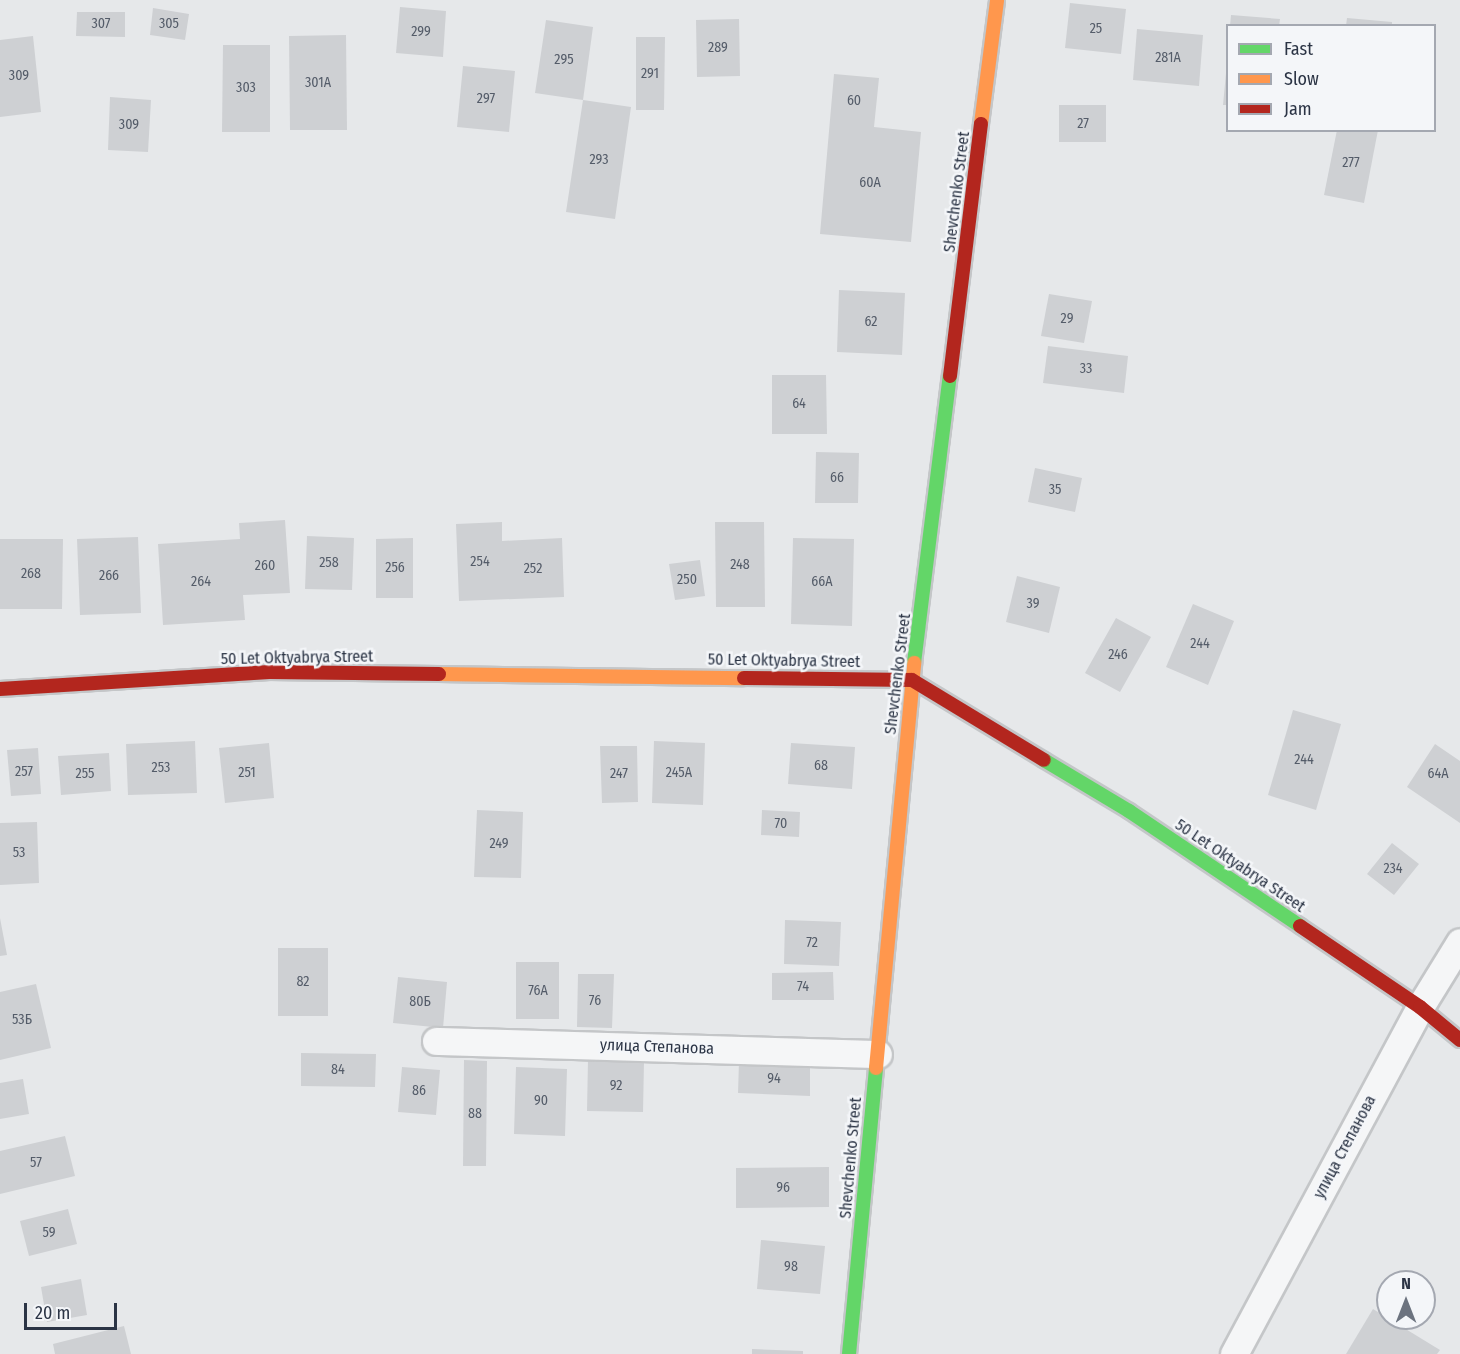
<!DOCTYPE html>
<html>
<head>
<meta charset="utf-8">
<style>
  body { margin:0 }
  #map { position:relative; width:1460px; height:1354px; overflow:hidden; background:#e6e8ea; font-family:"Fira Sans Condensed",sans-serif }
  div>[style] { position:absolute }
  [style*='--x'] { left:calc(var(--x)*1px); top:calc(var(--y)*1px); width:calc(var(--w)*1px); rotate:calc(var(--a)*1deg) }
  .building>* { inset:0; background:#ced0d3 }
  .roads { filter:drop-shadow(2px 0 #c4c6c8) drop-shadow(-2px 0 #c4c6c8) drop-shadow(0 2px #c4c6c8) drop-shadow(0 -2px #c4c6c8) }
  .street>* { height:27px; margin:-13.5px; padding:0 13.5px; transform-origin:13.5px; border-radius:13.5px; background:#f5f6f7 }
  .fast>* { height:14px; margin:-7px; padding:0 7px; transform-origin:7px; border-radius:7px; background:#63d668 }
  .slow>* { height:14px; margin:-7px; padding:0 7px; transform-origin:7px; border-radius:7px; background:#ff974d }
  .jam>* { height:14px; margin:-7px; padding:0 7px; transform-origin:7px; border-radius:7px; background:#b3261e }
  span { translate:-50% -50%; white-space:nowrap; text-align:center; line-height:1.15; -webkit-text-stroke:5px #f4f6f9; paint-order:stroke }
  .number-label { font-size:14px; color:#545c69 }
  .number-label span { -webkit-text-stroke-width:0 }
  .street-label { font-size:16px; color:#2b3445 }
  .legend { position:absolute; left:1226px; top:24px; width:210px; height:108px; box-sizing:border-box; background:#f4f6f9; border:2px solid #a4a8b1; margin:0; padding:8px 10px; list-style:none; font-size:18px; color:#2b3445 }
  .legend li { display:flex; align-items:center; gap:12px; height:30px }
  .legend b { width:30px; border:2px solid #a4a8b1 }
  .north { position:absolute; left:1376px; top:1270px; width:60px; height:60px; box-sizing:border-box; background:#f4f6f9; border:2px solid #a4a8b1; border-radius:50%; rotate:0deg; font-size:16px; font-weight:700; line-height:24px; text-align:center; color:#2b3445 }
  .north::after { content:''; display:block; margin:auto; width:21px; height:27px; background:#6c737f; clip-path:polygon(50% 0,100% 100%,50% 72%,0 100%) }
  .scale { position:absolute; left:24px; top:1303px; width:93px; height:27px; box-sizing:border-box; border:3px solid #2b3445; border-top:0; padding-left:8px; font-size:18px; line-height:21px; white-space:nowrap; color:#2b3445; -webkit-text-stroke:4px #f4f6f9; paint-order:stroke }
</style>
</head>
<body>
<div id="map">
  <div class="building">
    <i style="clip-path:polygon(1070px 3px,1126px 9px,1121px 54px,1065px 48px)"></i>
    <i style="clip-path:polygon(400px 7px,446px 11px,443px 57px,396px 53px)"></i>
    <i style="clip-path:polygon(153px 8px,189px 14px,185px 40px,150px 35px)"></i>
    <i style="clip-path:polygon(77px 12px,125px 12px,125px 37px,76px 36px)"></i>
    <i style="clip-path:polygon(1231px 15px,1280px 19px,1279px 26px,1230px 26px)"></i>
    <i style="clip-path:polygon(1347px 18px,1392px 22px,1392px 26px,1346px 26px)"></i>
    <i style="clip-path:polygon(739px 19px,740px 76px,697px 77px,696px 20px)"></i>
    <i style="clip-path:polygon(546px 20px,593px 27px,583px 100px,535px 93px)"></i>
    <i style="clip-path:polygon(1137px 29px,1203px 35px,1199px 86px,1133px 80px)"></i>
    <i style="clip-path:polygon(346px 35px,347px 130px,290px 130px,289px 36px)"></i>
    <i style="clip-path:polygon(33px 36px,41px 112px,0 117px,0 40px)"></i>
    <i style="clip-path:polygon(636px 37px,665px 37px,664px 110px,636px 110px)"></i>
    <i style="clip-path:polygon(223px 45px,270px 45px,270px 132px,222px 132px)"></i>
    <i style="clip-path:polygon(463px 66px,515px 71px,509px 132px,457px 127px)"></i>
    <i style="clip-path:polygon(1226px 73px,1228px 74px,1228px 105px,1223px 105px)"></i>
    <i style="clip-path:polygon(834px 74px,879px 78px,874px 127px,921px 132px,911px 242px,820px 234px)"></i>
    <i style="clip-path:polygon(110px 97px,151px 100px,148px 152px,108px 150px)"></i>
    <i style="clip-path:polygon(583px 100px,631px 107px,615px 219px,566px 212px)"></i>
    <i style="clip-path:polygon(1059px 105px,1106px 105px,1106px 142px,1059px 142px)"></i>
    <i style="clip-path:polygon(1337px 130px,1378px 130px,1364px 203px,1324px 195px)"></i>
    <i style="clip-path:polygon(839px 290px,905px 293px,902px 355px,837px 352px)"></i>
    <i style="clip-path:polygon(1049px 294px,1092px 301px,1084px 343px,1041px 336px)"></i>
    <i style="clip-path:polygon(1048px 346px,1128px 356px,1124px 393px,1043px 383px)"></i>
    <i style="clip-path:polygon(772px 375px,826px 375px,827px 434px,772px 434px)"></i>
    <i style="clip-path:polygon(816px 452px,859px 453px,858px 503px,815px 503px)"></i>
    <i style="clip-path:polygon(1035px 468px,1082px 478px,1075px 512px,1028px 502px)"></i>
    <i style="clip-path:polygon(285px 520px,290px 593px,243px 595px,245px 620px,163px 625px,158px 544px,240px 539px,239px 523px)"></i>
    <i style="clip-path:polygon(502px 522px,502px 541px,562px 538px,564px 597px,459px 601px,456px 524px)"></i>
    <i style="clip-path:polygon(715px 522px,764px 522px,765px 607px,716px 607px)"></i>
    <i style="clip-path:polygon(307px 536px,354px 538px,352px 590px,305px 589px)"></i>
    <i style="clip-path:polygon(138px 537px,141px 613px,80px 615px,77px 539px)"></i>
    <i style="clip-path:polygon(413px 538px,413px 598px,376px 598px,376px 539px)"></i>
    <i style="clip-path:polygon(793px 538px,854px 539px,852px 626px,791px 624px)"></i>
    <i style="clip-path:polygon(0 539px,63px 539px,62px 609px,0 609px)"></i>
    <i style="clip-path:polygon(700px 560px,705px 596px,675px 600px,669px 564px)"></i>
    <i style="clip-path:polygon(1017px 576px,1060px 587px,1049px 633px,1006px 622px)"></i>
    <i style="clip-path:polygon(1193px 604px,1234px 621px,1208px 685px,1166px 667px)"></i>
    <i style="clip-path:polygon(1116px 618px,1151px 637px,1120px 692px,1085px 673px)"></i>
    <i style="clip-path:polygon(1293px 710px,1341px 724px,1316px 810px,1268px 795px)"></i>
    <i style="clip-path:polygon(195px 741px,197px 793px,128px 795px,126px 744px)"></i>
    <i style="clip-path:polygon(654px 741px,705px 743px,703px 805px,652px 803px)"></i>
    <i style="clip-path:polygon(269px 743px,274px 798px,225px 803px,219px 748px)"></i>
    <i style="clip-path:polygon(791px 743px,855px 747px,852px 789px,788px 784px)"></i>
    <i style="clip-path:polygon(1435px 744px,1460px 761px,1460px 823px,1407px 787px)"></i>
    <i style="clip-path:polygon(600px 746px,637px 746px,638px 802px,602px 803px)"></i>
    <i style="clip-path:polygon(38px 748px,41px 794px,11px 796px,7px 750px)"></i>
    <i style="clip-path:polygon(109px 753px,111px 791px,61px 795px,58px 756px)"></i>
    <i style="clip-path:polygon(477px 810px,523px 812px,521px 878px,474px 877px)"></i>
    <i style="clip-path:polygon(762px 810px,800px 812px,799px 837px,761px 835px)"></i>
    <i style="clip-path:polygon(37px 822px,39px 883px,0 885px,0 823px)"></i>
    <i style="clip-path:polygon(1392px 843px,1419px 864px,1394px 895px,1367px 874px)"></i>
    <i style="clip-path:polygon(0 918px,7px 955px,0 956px)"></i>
    <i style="clip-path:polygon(785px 920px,841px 922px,839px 966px,784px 964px)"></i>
    <i style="clip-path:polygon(278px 948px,328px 948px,328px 1016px,278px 1016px)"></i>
    <i style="clip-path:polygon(516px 962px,559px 962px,559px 1019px,516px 1019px)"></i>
    <i style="clip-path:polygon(833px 972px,834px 1000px,772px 1000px,772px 973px)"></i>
    <i style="clip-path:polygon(578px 974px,614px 974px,612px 1028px,577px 1027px)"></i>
    <i style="clip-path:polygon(398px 977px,447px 982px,443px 1028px,393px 1023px)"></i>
    <i style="clip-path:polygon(36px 984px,51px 1048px,0 1060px,0 992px)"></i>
    <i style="clip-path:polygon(301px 1053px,376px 1054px,375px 1087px,301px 1086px)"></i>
    <i style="clip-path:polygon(464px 1060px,487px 1061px,486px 1166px,463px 1166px)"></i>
    <i style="clip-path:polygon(588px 1060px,644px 1061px,643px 1112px,587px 1111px)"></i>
    <i style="clip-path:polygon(739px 1062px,810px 1065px,810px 1096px,738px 1093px)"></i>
    <i style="clip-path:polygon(402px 1067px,440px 1070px,436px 1115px,398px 1112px)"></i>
    <i style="clip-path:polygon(516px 1067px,567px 1069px,565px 1136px,514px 1134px)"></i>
    <i style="clip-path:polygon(23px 1079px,29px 1114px,0 1119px,0 1083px)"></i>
    <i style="clip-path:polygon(65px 1136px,75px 1176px,0 1194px,0 1151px)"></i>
    <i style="clip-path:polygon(829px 1167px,829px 1207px,736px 1208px,736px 1168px)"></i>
    <i style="clip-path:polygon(68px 1209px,77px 1244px,29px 1256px,20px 1221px)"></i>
    <i style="clip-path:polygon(761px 1240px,825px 1246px,820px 1294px,757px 1289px)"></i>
    <i style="clip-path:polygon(81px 1279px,87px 1315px,47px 1322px,41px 1287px)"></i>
    <i style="clip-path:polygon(1373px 1309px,1440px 1350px,1437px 1354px,1346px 1354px)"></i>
    <i style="clip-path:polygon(124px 1326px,131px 1354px,55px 1354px,53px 1344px)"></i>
    <i style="clip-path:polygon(752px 1349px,803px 1351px,803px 1354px,752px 1354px)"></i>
  </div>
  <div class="roads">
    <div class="street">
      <i style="--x:436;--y:1041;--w:442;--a:1.7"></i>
      <i style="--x:1234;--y:1354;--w:394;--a:-61.8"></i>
      <i style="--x:1420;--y:1007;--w:76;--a:-58.4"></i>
    </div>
    <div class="fast">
      <i style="--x:914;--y:663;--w:289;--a:-82.9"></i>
      <i style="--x:1044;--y:760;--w:99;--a:31"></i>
      <i style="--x:1129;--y:811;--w:206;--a:33.9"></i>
      <i style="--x:849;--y:1354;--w:287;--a:-84.6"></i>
    </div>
    <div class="slow">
      <i style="--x:981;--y:124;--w:125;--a:-82.6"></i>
      <i style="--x:439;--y:674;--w:305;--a:0.8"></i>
      <i style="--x:876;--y:1068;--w:407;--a:-84.6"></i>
    </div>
    <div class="jam">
      <i style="--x:950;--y:376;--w:254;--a:-83"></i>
      <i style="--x:744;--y:678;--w:168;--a:0.7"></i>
      <i style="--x:912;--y:680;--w:154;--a:31.2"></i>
      <i style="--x:0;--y:689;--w:270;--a:-3.6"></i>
      <i style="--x:269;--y:672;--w:170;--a:0.7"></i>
      <i style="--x:1300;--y:926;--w:145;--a:34"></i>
      <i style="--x:1420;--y:1007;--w:52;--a:39.5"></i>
    </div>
  </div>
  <div class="number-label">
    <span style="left:101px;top:24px">307</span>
    <span style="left:169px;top:24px">305</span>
    <span style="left:1096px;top:29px">25</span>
    <span style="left:421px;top:32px">299</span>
    <span style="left:718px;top:48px">289</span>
    <span style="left:1168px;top:58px">281А</span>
    <span style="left:564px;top:60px">295</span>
    <span style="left:650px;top:74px">291</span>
    <span style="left:19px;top:76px">309</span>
    <span style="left:318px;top:83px">301А</span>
    <span style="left:246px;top:88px">303</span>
    <span style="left:486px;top:99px">297</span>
    <span style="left:854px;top:101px">60</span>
    <span style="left:1083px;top:124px">27</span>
    <span style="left:129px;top:125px">309</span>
    <span style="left:599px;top:160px">293</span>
    <span style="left:1351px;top:163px">277</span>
    <span style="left:870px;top:183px">60А</span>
    <span style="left:1067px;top:319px">29</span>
    <span style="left:871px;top:322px">62</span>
    <span style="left:1086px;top:369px">33</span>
    <span style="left:799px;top:404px">64</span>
    <span style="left:837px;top:478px">66</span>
    <span style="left:1055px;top:490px">35</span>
    <span style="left:480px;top:562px">254</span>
    <span style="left:329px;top:563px">258</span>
    <span style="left:740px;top:565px">248</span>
    <span style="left:265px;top:566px">260</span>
    <span style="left:395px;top:568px">256</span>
    <span style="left:533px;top:569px">252</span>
    <span style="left:31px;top:574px">268</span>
    <span style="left:109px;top:576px">266</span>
    <span style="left:687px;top:580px">250</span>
    <span style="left:201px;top:582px">264</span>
    <span style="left:822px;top:582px">66А</span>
    <span style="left:1033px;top:604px">39</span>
    <span style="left:1200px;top:644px">244</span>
    <span style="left:1118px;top:655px">246</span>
    <span style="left:1304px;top:760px">244</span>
    <span style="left:821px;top:766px">68</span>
    <span style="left:161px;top:768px">253</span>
    <span style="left:24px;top:772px">257</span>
    <span style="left:247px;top:773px">251</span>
    <span style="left:679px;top:773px">245А</span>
    <span style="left:85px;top:774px">255</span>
    <span style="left:619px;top:774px">247</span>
    <span style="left:1438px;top:774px">64А</span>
    <span style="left:781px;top:824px">70</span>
    <span style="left:499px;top:844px">249</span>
    <span style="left:19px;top:853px">53</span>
    <span style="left:1393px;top:869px">234</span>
    <span style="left:812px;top:943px">72</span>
    <span style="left:303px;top:982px">82</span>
    <span style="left:803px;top:987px">74</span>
    <span style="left:538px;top:991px">76А</span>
    <span style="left:595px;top:1001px">76</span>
    <span style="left:420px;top:1002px">80Б</span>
    <span style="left:22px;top:1020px">53Б</span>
    <span style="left:338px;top:1070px">84</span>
    <span style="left:774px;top:1079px">94</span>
    <span style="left:616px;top:1086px">92</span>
    <span style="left:419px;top:1091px">86</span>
    <span style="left:541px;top:1101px">90</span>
    <span style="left:475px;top:1114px">88</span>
    <span style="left:36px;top:1163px">57</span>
    <span style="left:783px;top:1188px">96</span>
    <span style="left:49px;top:1233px">59</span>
    <span style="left:791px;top:1267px">98</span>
  </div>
  <div class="street-label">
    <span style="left:957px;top:192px;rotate:-83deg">Shevchenko Street</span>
    <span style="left:297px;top:658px;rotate:-1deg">50 Let Oktyabrya Street</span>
    <span style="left:784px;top:661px;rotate:1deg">50 Let Oktyabrya Street</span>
    <span style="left:898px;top:674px;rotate:-83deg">Shevchenko Street</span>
    <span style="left:1240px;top:866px;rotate:34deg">50 Let Oktyabrya Street</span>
    <span style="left:657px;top:1047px;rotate:2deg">улица Степанова</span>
    <span style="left:1345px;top:1147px;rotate:-62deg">улица Степанова</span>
    <span style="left:851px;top:1158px;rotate:-85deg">Shevchenko Street</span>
  </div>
  <ul class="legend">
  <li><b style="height:8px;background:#63d668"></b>Fast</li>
  <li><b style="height:8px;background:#ff974d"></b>Slow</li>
  <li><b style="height:8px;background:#b3261e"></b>Jam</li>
  </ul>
  <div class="north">N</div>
  <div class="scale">20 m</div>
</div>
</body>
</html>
